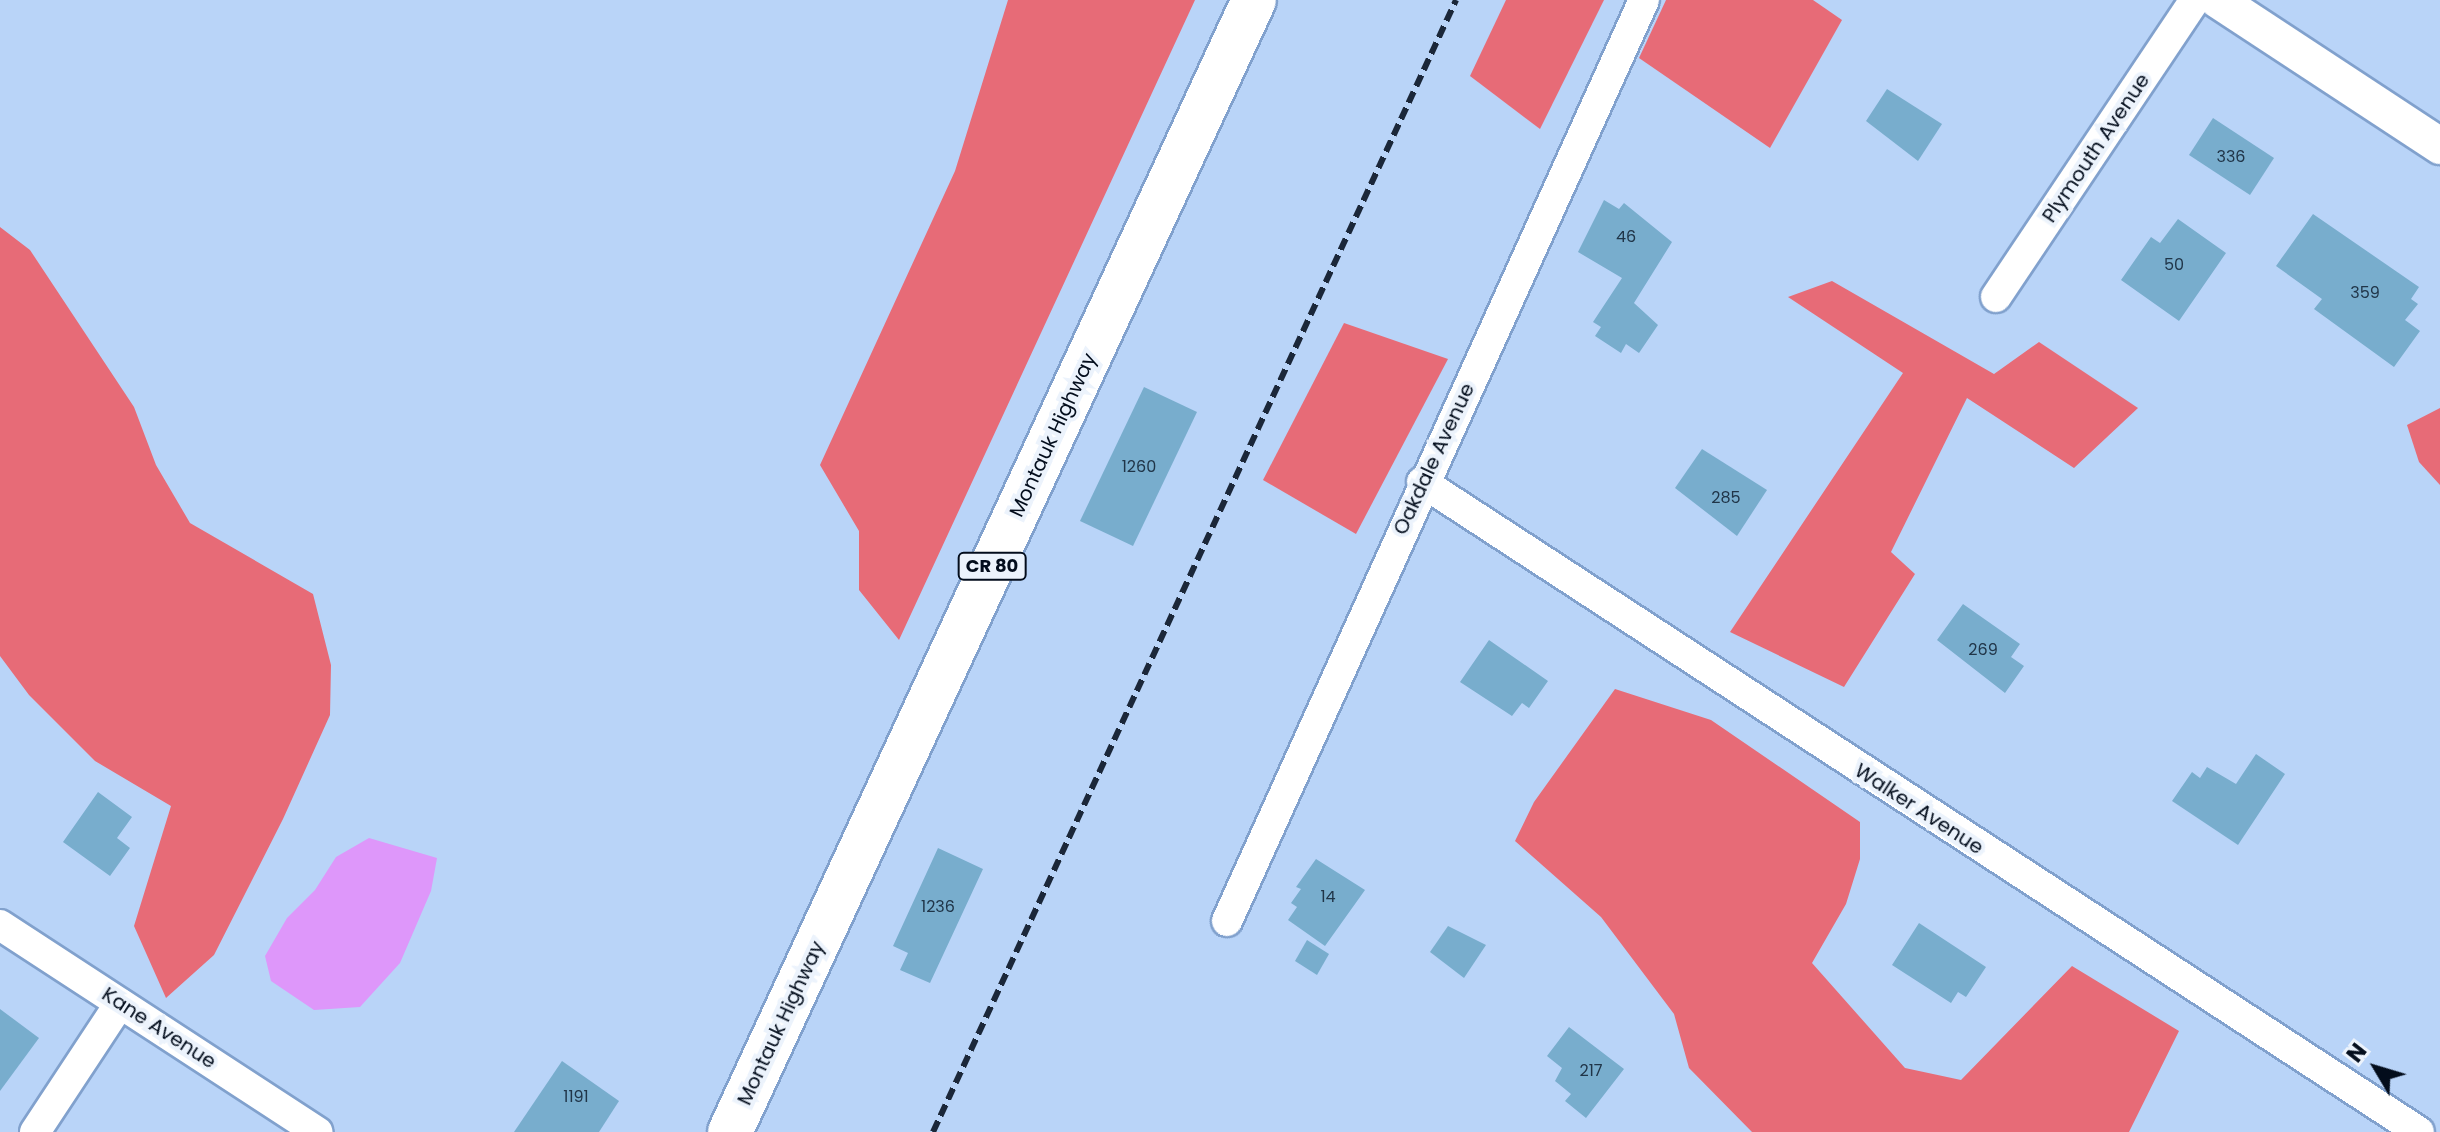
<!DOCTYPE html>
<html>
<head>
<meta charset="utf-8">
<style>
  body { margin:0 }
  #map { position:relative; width:2440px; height:1132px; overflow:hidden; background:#b9d4f8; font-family:Poppins,sans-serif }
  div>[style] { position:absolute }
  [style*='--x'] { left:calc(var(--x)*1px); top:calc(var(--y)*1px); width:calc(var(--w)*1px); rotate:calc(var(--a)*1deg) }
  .forest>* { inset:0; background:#e76b77 }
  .water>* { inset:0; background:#de97fa }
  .building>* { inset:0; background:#78adcd }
  .roads { filter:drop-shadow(2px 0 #81a1cd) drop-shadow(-2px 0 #81a1cd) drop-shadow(0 2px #81a1cd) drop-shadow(0 -2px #81a1cd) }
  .minor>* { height:30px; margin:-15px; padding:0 15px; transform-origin:15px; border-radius:15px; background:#fff }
  .tertiary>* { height:36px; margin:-18px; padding:0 18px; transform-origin:18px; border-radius:18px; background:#fff }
  .primary>* { height:44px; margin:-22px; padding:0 22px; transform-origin:22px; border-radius:22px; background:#fff }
  .rail>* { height:6px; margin-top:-3px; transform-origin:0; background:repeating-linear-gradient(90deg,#1b2739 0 12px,transparent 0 18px) }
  span { translate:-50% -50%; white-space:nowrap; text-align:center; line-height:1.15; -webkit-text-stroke:8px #ecf3fc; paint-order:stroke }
  .number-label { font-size:16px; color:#203548 }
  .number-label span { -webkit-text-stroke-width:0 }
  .shield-label span { padding:2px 6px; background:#ecf3fc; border:2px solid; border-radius:6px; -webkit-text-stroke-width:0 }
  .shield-label { font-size:18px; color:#030d1c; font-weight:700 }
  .street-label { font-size:20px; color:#030d1c }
  .north { position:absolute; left:2336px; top:1028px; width:80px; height:80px; -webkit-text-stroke:6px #ecf3fc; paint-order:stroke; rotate:308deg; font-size:22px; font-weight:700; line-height:32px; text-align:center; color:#030d1c }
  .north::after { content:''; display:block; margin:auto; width:28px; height:36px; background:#030d1c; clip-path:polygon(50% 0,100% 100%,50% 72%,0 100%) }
</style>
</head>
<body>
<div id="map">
  <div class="forest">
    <i style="clip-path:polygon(1008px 0,1195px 0,899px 640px,859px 590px,859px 531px,820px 465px,955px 171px)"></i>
    <i style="clip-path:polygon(1506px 0,1604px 0,1540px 129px,1470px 76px)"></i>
    <i style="clip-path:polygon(1666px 0,1813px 0,1842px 20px,1770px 148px,1639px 58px)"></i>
    <i style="clip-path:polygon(0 227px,30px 250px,134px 407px,156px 465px,190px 523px,313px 594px,331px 665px,330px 715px,283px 819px,214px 955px,166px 998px,134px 926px,171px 806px,95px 761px,29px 695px,0 656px)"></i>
    <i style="clip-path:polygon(1832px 281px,1994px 374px,2039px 342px,2138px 408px,2074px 468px,1967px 398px,1891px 552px,1915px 574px,1844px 687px,1730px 632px,1903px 373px,1788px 297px)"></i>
    <i style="clip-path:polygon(1344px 323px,1448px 359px,1356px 534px,1263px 480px)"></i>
    <i style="clip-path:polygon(2440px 408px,2440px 485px,2419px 462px,2407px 425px)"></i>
    <i style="clip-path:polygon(1615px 689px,1711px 720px,1860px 822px,1860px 859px,1846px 904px,1812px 963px,1905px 1068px,1961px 1080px,2072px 966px,2179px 1031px,2129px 1132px,1752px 1132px,1689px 1068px,1674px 1014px,1601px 917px,1515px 841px,1534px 802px)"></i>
  </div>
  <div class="water">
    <i style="clip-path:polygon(369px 838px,437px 858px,431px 891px,400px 963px,360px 1007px,314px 1010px,271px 981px,265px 956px,287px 918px,315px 890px,336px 857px)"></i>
  </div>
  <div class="building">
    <i style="clip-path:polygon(1887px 89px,1942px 124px,1918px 161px,1866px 121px)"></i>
    <i style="clip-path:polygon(2213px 118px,2274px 158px,2250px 195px,2189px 155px)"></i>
    <i style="clip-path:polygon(1604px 200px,1619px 209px,1624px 203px,1672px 242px,1634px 303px,1658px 325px,1639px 353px,1626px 344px,1621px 353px,1595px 336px,1601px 327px,1593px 322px,1622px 278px,1578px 252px)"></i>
    <i style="clip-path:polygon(2313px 214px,2419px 287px,2411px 299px,2418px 304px,2405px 320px,2420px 331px,2394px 367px,2314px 309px,2322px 299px,2276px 266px)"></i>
    <i style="clip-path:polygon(2178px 219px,2226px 253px,2179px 321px,2121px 280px,2151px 237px,2160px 243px)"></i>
    <i style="clip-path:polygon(1144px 387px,1197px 412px,1133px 546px,1080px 521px)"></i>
    <i style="clip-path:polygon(1702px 449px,1767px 490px,1737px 536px,1675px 488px)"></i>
    <i style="clip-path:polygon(1963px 604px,2020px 644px,2011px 657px,2024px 666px,2005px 693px,1937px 640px)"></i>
    <i style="clip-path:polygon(1489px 640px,1548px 681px,1529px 708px,1522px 703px,1512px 716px,1460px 682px)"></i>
    <i style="clip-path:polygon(2256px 754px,2285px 774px,2238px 845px,2172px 801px,2192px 772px,2200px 778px,2207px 767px,2236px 784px)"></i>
    <i style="clip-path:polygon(98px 792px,132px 817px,117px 838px,130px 848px,110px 876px,63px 842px)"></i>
    <i style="clip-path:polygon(938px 848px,983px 869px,930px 983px,900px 970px,908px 953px,893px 946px)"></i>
    <i style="clip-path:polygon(1316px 859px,1365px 890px,1325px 946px,1288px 920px,1297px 907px,1291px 903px,1301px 889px,1296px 887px)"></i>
    <i style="clip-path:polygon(1919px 923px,1986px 967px,1966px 997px,1958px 992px,1951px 1003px,1892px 965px)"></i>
    <i style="clip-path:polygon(1448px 926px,1486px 945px,1464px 978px,1430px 952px)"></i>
    <i style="clip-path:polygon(1307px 940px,1329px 954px,1317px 975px,1295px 961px)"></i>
    <i style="clip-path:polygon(0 1009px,39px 1038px,0 1091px)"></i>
    <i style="clip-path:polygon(1569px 1027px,1624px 1069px,1586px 1118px,1565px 1101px,1571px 1094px,1555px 1081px,1562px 1068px,1547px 1056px)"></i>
    <i style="clip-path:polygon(562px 1061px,619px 1101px,599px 1132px,514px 1132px)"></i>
  </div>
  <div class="roads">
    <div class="minor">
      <i style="--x:1996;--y:297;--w:358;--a:-56.2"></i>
      <i style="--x:1422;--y:482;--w:1190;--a:33.1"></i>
      <i style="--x:1227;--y:921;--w:1011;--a:-65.64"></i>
      <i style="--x:0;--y:925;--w:379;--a:33.1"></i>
      <i style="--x:35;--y:1132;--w:154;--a:-56.6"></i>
    </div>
    <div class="tertiary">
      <i style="--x:2218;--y:0;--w:266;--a:33.3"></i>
    </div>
    <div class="primary">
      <i style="--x:730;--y:1132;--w:1247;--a:-65.16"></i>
    </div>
  </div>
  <div class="rail">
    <i style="--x:933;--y:1132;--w:1247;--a:-65.2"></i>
  </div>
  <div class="number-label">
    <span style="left:2231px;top:157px">336</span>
    <span style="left:1626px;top:237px">46</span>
    <span style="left:2174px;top:265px">50</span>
    <span style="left:2365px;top:293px">359</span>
    <span style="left:1139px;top:467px">1260</span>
    <span style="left:1726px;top:498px">285</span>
    <span style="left:1983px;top:650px">269</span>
    <span style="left:1328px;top:897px">14</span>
    <span style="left:938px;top:907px">1236</span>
    <span style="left:1591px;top:1071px">217</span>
    <span style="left:576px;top:1097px">1191</span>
  </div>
  <div class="shield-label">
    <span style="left:992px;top:566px">CR 80</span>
  </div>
  <div class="street-label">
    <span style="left:2096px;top:148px;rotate:-56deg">Plymouth Avenue</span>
    <span style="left:1053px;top:435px;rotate:-65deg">Montauk Highway</span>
    <span style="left:1434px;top:459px;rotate:-65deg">Oakdale Avenue</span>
    <span style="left:1919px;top:809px;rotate:33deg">Walker Avenue</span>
    <span style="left:781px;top:1023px;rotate:-65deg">Montauk Highway</span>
    <span style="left:159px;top:1028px;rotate:33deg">Kane Avenue</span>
  </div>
  <div class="north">N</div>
</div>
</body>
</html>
